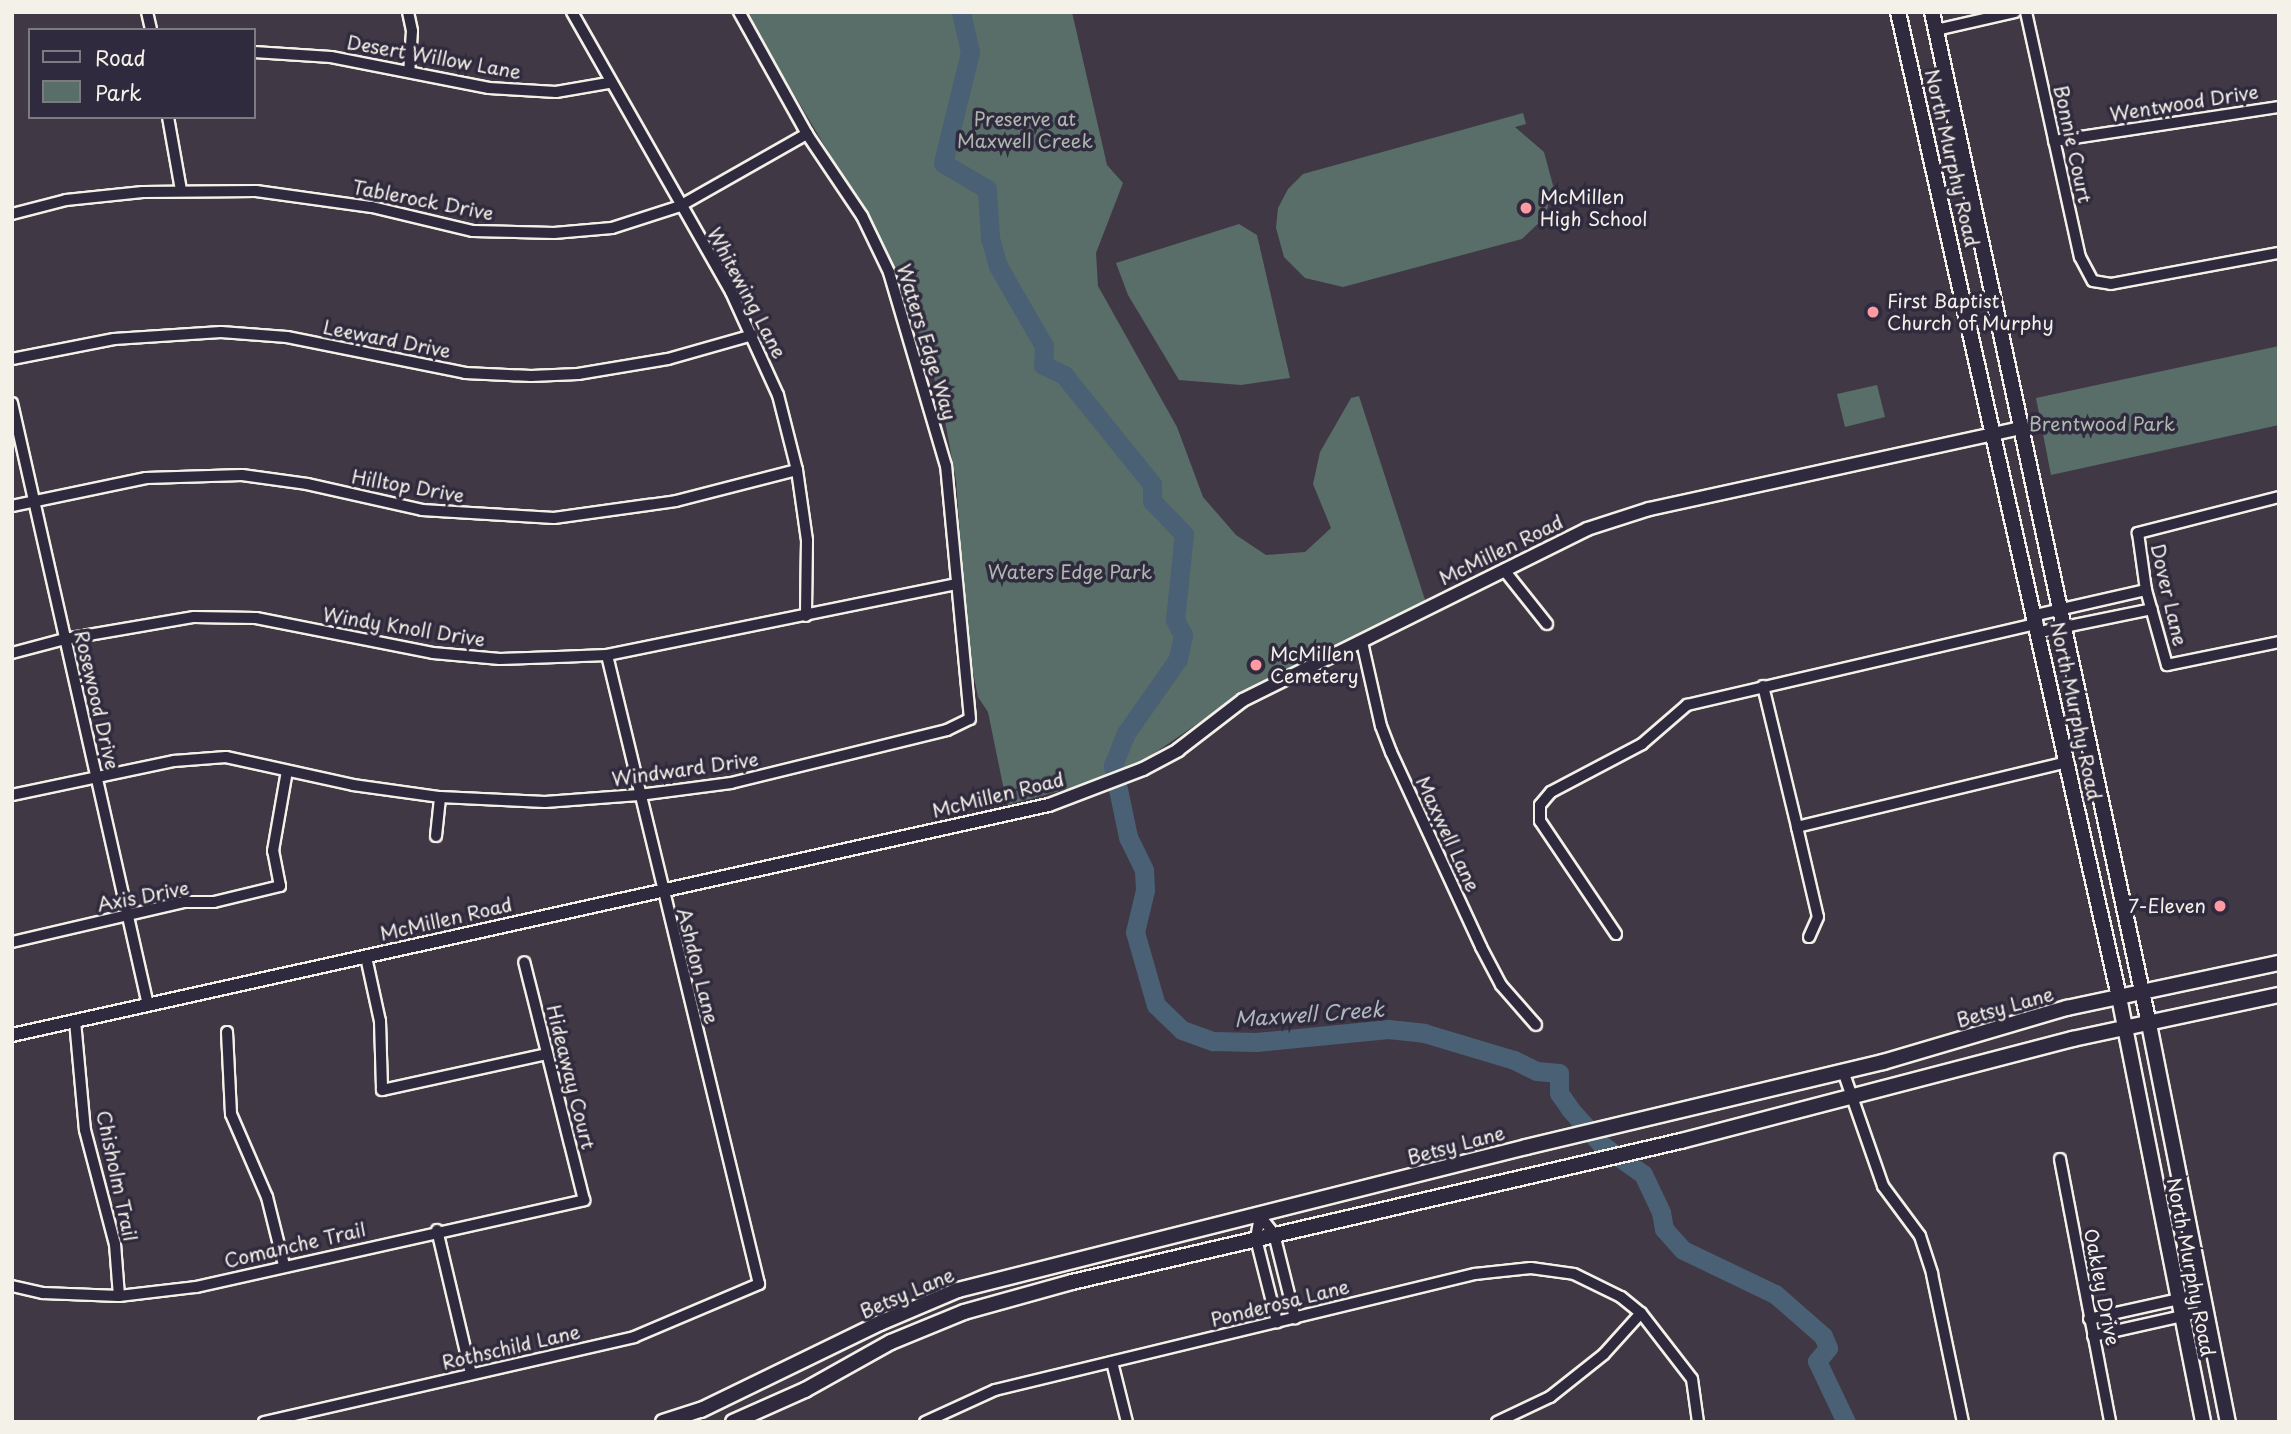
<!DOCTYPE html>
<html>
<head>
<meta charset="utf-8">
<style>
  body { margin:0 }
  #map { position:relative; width:2291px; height:1434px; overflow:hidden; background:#413845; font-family:"Playpen Sans",sans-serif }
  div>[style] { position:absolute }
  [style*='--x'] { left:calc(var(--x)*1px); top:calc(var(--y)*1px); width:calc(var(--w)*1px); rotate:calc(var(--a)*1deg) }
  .green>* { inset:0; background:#596e68 }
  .river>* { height:19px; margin:-9.5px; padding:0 9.5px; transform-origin:9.5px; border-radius:9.5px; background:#4a6075 }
  .roads { filter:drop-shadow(2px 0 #f4f1e8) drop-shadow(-2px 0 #f4f1e8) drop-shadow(0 2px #f4f1e8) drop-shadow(0 -2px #f4f1e8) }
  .minor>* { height:10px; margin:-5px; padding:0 5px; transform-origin:5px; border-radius:5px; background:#2f2a3d }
  .tertiary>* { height:12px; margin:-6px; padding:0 6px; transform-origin:6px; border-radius:6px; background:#2f2a3d }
  .secondary>* { height:14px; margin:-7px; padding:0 7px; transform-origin:7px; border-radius:7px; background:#2f2a3d }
  .dots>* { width:19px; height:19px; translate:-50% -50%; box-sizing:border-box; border:4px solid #2f2a3d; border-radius:50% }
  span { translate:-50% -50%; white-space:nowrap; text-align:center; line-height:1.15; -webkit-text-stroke:7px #2f2a3d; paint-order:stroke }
  .street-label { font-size:19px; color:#f4f1e8 }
  .park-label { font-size:19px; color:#aeb6ae }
  .poi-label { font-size:19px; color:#f4f1e8 }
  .left { translate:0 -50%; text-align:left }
  .right { translate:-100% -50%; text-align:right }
  .water-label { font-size:21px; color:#b0b7ba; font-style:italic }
  .frame { position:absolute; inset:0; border:14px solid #f4f1e8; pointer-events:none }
  .legend { position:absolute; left:28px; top:28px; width:228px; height:91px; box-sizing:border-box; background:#2f2a3d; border:2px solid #7e7a81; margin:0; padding:9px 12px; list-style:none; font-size:21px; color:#f4f1e8 }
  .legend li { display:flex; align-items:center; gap:14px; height:35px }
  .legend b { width:35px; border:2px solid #7e7a81 }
</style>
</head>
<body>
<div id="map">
  <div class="green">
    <i style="clip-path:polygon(745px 12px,1072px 12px,1107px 165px,1123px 183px,1096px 253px,1098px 286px,1177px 427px,1203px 497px,1236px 535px,1266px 555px,1305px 552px,1331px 528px,1313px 484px,1320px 452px,1351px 398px,1359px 396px,1426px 603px,1245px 691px,1143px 761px,1075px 787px,1007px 805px,988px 712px,978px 697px,968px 648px,956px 480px,941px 400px,921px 338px,871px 224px)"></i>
    <i style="clip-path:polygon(1523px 113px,1526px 124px,1515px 127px,1544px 152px,1554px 189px,1544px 218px,1522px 239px,1343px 287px,1305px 278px,1284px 257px,1276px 228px,1278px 208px,1288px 189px,1303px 174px)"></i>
    <i style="clip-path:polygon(1239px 224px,1257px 235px,1290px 378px,1241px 385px,1179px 380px,1128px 295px,1116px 263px)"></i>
    <i style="clip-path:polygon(2279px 346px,2279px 425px,2051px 475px,2036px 398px)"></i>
    <i style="clip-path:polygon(1877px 385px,1885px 417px,1845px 427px,1837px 394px)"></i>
  </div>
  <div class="river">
    <i style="--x:961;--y:12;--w:41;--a:77.3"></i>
    <i style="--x:970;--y:52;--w:114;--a:103.7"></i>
    <i style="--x:943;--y:163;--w:51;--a:30.6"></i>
    <i style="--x:987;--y:189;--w:49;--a:86.5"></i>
    <i style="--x:990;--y:238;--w:29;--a:74"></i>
    <i style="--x:998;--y:266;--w:92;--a:60.1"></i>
    <i style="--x:1044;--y:346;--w:19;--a:93"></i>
    <i style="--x:1043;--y:365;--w:23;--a:25"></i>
    <i style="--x:1064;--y:375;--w:140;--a:51.1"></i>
    <i style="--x:1152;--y:484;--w:17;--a:90"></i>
    <i style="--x:1152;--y:501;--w:46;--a:45.9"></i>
    <i style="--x:1184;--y:534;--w:86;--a:96"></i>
    <i style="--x:1175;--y:620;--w:17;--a:62"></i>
    <i style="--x:1183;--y:635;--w:25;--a:102"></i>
    <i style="--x:1178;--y:659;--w:90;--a:125.1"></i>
    <i style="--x:1126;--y:733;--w:35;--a:112"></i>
    <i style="--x:1113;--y:765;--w:74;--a:78.2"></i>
    <i style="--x:1128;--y:837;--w:37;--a:64"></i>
    <i style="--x:1144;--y:870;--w:20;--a:87"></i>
    <i style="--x:1145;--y:890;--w:43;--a:103.4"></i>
    <i style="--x:1135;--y:932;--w:76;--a:74"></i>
    <i style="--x:1156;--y:1005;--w:36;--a:44"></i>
    <i style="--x:1182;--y:1030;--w:33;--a:20"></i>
    <i style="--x:1213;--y:1041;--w:43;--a:1.3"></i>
    <i style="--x:1256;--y:1042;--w:133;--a:-5.6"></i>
    <i style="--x:1388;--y:1029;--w:36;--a:6"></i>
    <i style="--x:1424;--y:1033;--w:94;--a:16.7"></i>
    <i style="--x:1514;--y:1060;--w:25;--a:26"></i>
    <i style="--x:1537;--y:1071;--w:22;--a:5"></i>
    <i style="--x:1559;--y:1073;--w:20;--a:90"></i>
    <i style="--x:1559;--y:1093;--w:19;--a:55"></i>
    <i style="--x:1570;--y:1109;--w:48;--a:48.4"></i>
    <i style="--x:1602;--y:1145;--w:50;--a:35.3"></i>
    <i style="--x:1643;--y:1174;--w:42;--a:64.7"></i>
    <i style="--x:1661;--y:1212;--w:17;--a:80"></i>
    <i style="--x:1664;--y:1229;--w:28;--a:48"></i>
    <i style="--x:1683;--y:1250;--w:102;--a:25.6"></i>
    <i style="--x:1775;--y:1294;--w:64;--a:41.2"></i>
    <i style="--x:1823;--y:1336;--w:13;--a:67"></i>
    <i style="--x:1828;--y:1348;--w:17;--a:130"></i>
    <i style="--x:1817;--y:1361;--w:68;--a:64.6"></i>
  </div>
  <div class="roads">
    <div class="minor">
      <i style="--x:147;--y:12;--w:18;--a:77"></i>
      <i style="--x:408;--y:12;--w:19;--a:78"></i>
      <i style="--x:412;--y:31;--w:39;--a:94"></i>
      <i style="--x:572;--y:12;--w:322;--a:60.4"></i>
      <i style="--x:731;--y:292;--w:113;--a:65.5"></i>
      <i style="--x:778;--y:395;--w:77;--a:75.8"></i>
      <i style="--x:797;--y:470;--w:71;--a:81.9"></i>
      <i style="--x:807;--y:540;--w:76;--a:90.8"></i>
      <i style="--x:2026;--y:12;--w:251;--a:77.6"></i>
      <i style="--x:2080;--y:257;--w:27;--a:62"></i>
      <i style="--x:2093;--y:281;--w:18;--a:9"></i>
      <i style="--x:2111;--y:284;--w:171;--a:-10.5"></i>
      <i style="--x:1936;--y:30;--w:81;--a:-12.8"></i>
      <i style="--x:254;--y:52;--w:77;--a:3.7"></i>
      <i style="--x:331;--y:57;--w:161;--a:11.1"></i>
      <i style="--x:489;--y:88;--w:67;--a:3.4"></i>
      <i style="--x:556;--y:92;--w:53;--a:-9.8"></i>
      <i style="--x:168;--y:117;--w:74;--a:79.9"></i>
      <i style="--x:2054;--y:141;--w:228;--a:-8.6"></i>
      <i style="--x:12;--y:214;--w:56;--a:-14.5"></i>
      <i style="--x:66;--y:200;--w:77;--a:-5.9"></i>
      <i style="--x:143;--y:192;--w:113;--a:-0.5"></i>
      <i style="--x:256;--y:191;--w:117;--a:7.9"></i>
      <i style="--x:372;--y:207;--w:104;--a:13.4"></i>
      <i style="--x:473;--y:231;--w:81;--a:1.4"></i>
      <i style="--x:554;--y:233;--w:58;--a:-4.9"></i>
      <i style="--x:612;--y:228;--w:71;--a:-17.9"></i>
      <i style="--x:680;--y:206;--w:146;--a:-29.6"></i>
      <i style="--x:12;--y:359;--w:104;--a:-11.1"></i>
      <i style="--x:114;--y:339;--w:107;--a:-3.7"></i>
      <i style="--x:221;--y:332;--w:66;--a:4.3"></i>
      <i style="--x:287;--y:337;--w:182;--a:11.4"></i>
      <i style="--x:465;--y:373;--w:66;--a:2.6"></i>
      <i style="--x:531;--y:376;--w:47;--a:-2.4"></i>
      <i style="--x:578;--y:374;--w:91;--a:-9.5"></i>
      <i style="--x:668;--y:359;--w:88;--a:-15.8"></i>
      <i style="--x:12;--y:403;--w:617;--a:77.27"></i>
      <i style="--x:2279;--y:497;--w:146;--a:165.7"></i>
      <i style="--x:2138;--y:533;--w:58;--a:82"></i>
      <i style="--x:2146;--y:590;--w:78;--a:74.4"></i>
      <i style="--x:2167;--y:665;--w:114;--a:-11.6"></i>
      <i style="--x:12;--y:506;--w:137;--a:-11.8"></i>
      <i style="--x:146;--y:478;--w:96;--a:-1.8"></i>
      <i style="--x:242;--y:475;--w:66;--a:7.9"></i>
      <i style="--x:307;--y:484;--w:118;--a:12.7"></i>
      <i style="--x:422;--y:510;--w:132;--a:3.5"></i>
      <i style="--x:554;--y:518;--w:123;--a:-7.9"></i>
      <i style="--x:676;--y:501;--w:125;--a:-14.4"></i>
      <i style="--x:1504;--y:570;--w:69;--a:51.5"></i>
      <i style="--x:2036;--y:615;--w:113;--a:-12.8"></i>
      <i style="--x:2040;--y:632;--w:114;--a:-11.6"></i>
      <i style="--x:1362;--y:642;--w:86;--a:77.3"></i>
      <i style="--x:1381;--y:726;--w:28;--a:69"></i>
      <i style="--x:1391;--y:752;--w:215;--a:65.2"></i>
      <i style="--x:1481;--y:947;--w:43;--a:62.2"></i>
      <i style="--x:1501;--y:985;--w:53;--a:48.8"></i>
      <i style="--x:12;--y:653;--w:55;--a:-14.8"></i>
      <i style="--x:65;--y:639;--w:131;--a:-9.7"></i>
      <i style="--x:194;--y:617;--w:62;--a:0.9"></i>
      <i style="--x:256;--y:618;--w:180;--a:11.2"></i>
      <i style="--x:433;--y:653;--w:67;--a:5.1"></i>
      <i style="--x:500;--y:659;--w:107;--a:-2.1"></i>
      <i style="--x:607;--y:655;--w:356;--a:-11.5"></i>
      <i style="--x:1763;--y:686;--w:145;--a:76.4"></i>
      <i style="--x:1797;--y:827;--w:279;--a:-13.5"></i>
      <i style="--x:12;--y:795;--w:166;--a:-11.9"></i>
      <i style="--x:174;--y:761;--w:52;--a:-4.4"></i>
      <i style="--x:226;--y:757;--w:130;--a:12.4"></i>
      <i style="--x:353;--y:785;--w:88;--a:7.9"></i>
      <i style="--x:440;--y:797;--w:105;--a:2.7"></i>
      <i style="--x:545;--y:802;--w:94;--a:-4.3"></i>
      <i style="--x:639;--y:795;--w:93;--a:-7.4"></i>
      <i style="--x:731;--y:783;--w:222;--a:-13.8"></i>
      <i style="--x:947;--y:730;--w:25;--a:-26"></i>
      <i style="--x:970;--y:719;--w:254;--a:-95.4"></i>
      <i style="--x:946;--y:466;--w:202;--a:-106.4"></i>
      <i style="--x:889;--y:272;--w:62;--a:-115.7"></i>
      <i style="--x:862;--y:216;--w:99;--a:-123.9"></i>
      <i style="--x:807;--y:134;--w:140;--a:-119.1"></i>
      <i style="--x:1797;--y:827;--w:92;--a:76.9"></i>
      <i style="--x:1818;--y:917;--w:22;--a:114"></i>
      <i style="--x:436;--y:836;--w:39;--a:-84"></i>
      <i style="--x:1616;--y:934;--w:136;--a:-123.9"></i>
      <i style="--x:1540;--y:821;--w:16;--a:-90"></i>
      <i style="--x:1540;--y:805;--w:17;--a:-50"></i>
      <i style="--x:1551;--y:792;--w:103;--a:-27.8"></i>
      <i style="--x:1642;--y:744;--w:60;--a:-40.9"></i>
      <i style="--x:1687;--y:705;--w:360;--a:-13.1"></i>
      <i style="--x:12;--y:942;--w:177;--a:-13.1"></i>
      <i style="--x:184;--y:902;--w:30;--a:0"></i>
      <i style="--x:214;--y:902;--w:68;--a:-13.6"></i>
      <i style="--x:280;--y:886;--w:36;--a:-101"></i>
      <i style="--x:273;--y:851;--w:81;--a:-80.1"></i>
      <i style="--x:366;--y:957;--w:66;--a:77.7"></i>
      <i style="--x:380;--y:1021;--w:69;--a:88.3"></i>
      <i style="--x:382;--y:1090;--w:169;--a:-12.3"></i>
      <i style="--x:75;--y:1021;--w:109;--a:84.8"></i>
      <i style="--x:85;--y:1130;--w:118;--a:75.3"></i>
      <i style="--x:115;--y:1244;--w:52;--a:85.6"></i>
      <i style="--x:227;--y:1032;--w:82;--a:87.2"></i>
      <i style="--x:231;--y:1114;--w:90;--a:66.6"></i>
      <i style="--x:267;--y:1197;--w:70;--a:76"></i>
      <i style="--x:1843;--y:1071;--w:122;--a:70.8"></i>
      <i style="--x:1883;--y:1186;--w:62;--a:53.5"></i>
      <i style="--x:1920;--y:1236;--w:40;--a:72"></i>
      <i style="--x:1932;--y:1274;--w:151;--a:78.2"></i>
      <i style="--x:2060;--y:1159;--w:268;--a:79.2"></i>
      <i style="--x:1260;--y:1216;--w:23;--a:100"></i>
      <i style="--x:1256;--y:1239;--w:86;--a:75.8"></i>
      <i style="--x:1260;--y:1216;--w:23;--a:52"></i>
      <i style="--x:1274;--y:1234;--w:87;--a:76"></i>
      <i style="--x:437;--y:1230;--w:148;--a:76.7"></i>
      <i style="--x:12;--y:1286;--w:32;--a:13"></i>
      <i style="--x:43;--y:1293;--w:76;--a:2.3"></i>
      <i style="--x:119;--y:1296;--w:78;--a:-6.7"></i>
      <i style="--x:196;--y:1287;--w:398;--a:-12.6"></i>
      <i style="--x:584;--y:1200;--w:245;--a:-104.1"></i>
      <i style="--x:2089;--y:1319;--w:116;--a:-12.5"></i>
      <i style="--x:2093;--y:1336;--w:115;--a:-12.6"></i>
      <i style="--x:1112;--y:1362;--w:62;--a:76"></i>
      <i style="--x:264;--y:1422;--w:380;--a:-12.9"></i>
      <i style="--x:634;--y:1337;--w:136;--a:-23"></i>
      <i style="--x:759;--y:1284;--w:647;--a:-103.59"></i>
      <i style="--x:925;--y:1422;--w:77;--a:-24.6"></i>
      <i style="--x:995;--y:1390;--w:494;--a:-13.6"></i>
      <i style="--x:1475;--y:1274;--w:56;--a:-6.1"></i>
      <i style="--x:1531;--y:1268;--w:43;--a:7.9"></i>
      <i style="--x:1574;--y:1274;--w:52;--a:26.1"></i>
      <i style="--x:1621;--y:1297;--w:26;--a:39"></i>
      <i style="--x:1641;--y:1313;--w:83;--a:52.3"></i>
      <i style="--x:1692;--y:1379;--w:43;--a:82.1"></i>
      <i style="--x:1497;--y:1422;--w:59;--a:-25.3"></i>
      <i style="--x:1550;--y:1397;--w:69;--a:-38.5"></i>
      <i style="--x:1604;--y:1354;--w:55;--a:-47.9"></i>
    </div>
    <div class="tertiary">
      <i style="--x:12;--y:1035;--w:1062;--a:-12.51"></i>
      <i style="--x:1049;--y:805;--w:101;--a:-21"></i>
      <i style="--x:1143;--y:769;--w:40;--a:-28"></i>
      <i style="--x:1178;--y:750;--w:82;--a:-37.6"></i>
      <i style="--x:1243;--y:700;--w:384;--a:-26.4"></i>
      <i style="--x:1587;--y:529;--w:65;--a:-17.9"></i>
      <i style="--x:1649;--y:509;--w:381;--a:-12.3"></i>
    </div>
    <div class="secondary">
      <i style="--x:1898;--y:12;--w:1009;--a:77.35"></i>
      <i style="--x:2119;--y:997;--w:433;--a:78.8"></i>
      <i style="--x:1932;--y:12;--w:1035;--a:77.9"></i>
      <i style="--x:2149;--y:1024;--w:406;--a:78.8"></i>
      <i style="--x:663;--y:1422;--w:40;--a:-18"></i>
      <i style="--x:701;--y:1410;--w:199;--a:-25.9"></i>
      <i style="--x:880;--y:1323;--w:85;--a:-22.9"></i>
      <i style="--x:958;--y:1290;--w:586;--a:-14.13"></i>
      <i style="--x:1526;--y:1147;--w:367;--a:-13.4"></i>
      <i style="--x:1883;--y:1062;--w:192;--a:-16.4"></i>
      <i style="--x:2067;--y:1008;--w:217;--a:-12"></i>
      <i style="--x:733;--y:1422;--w:79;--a:-24"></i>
      <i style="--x:805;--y:1390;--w:98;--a:-29.2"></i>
      <i style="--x:891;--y:1342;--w:79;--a:-22.3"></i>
      <i style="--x:964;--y:1312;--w:112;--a:-15.5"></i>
      <i style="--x:1072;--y:1282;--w:625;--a:-13.04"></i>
      <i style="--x:1681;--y:1141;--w:405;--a:-14.6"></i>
      <i style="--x:2073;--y:1039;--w:211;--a:-12.1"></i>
    </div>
  </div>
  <div class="dots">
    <i style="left:1526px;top:208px;background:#ff9aa2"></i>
    <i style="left:1873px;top:312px;background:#ff9aa2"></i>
    <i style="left:1256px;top:665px;background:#ff9aa2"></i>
    <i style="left:2220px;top:906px;background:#ff9aa2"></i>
  </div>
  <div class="street-label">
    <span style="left:434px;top:57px;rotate:10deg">Desert Willow Lane</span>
    <span style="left:2184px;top:103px;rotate:-9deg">Wentwood Drive</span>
    <span style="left:2073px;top:144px;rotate:78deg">Bonnie Court</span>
    <span style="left:1952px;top:158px;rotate:77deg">North Murphy Road</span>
    <span style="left:423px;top:200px;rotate:11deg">Tablerock Drive</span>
    <span style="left:747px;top:293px;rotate:62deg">Whitewing Lane</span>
    <span style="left:387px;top:339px;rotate:11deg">Leeward Drive</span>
    <span style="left:927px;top:342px;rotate:73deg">Waters Edge Way</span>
    <span style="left:408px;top:486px;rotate:10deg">Hilltop Drive</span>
    <span style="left:1501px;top:550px;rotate:-26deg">McMillen Road</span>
    <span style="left:2169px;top:595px;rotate:77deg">Dover Lane</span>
    <span style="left:404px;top:627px;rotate:9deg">Windy Knoll Drive</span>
    <span style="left:97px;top:700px;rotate:77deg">Rosewood Drive</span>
    <span style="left:2076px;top:711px;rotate:78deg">North Murphy Road</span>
    <span style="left:685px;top:769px;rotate:-8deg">Windward Drive</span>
    <span style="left:998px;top:795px;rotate:-14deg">McMillen Road</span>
    <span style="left:1448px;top:834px;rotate:65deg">Maxwell Lane</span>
    <span style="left:143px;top:896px;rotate:-11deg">Axis Drive</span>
    <span style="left:446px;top:919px;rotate:-13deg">McMillen Road</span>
    <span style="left:698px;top:966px;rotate:76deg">Ashdon Lane</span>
    <span style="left:2005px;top:1007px;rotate:-16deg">Betsy Lane</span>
    <span style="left:571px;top:1077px;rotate:76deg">Hideaway Court</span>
    <span style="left:1456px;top:1145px;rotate:-15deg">Betsy Lane</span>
    <span style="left:117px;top:1176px;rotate:78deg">Chisholm Trail</span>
    <span style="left:295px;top:1245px;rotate:-13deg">Comanche Trail</span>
    <span style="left:2191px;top:1267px;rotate:79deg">North Murphy Road</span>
    <span style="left:2102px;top:1287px;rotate:79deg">Oakley Drive</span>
    <span style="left:907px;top:1293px;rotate:-23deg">Betsy Lane</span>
    <span style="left:1280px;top:1303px;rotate:-14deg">Ponderosa Lane</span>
    <span style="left:511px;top:1347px;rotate:-13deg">Rothschild Lane</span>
  </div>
  <div class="park-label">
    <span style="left:1025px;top:130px">Preserve at<br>Maxwell Creek</span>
    <span style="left:2102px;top:424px">Brentwood Park</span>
    <span style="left:1070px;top:572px">Waters Edge Park</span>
  </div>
  <div class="poi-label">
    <span class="left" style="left:1540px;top:208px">McMillen<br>High School</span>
    <span class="left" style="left:1887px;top:312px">First Baptist<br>Church of Murphy</span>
    <span class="left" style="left:1270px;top:665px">McMillen<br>Cemetery</span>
    <span class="right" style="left:2206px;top:906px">7-Eleven</span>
  </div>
  <div class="water-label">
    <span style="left:1309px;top:1013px;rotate:-4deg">Maxwell Creek</span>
  </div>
  <div class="frame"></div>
  <ul class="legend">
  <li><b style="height:9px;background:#2f2a3d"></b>Road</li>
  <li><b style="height:19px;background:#596e68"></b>Park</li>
  </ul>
</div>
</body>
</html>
